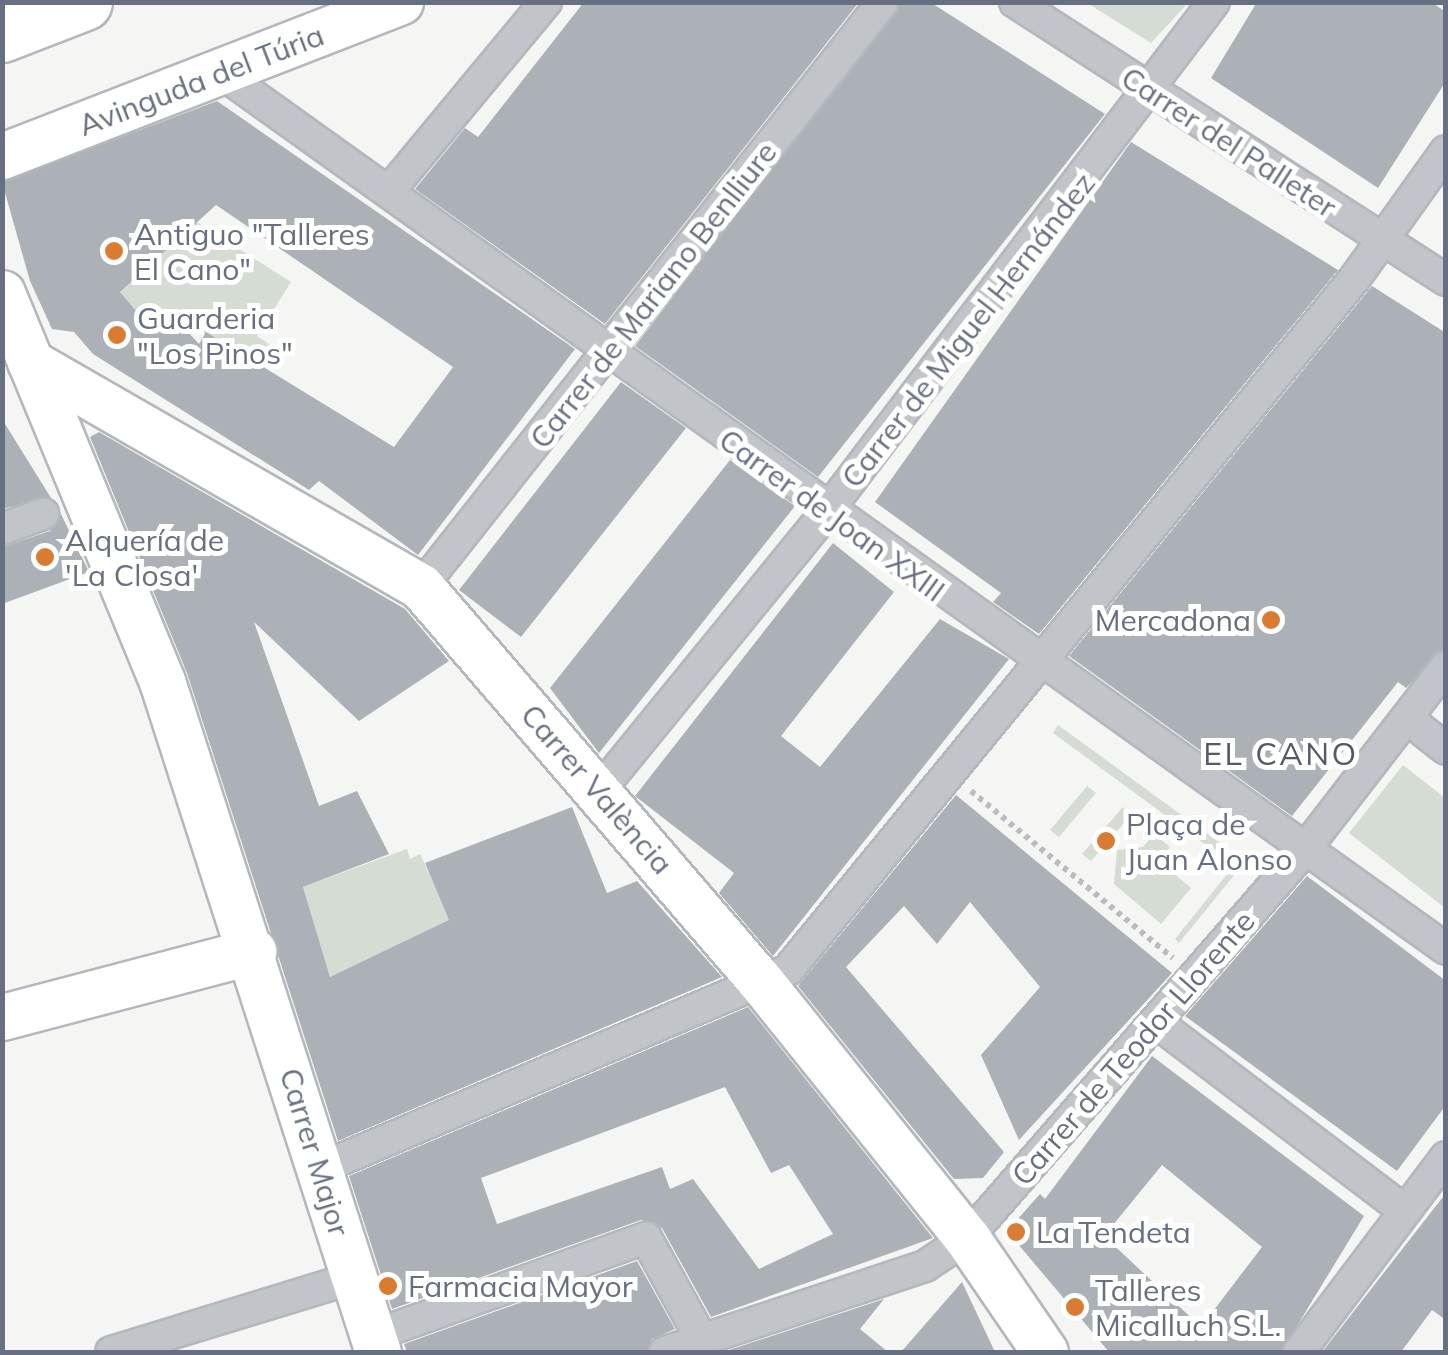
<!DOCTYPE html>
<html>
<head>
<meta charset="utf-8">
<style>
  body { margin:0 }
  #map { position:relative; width:1448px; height:1355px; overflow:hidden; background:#f5f6f3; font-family:Mulish,sans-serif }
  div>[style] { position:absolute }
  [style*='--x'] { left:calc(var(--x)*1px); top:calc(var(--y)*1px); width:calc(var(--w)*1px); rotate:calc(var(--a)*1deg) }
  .green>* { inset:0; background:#d5dcd4 }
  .building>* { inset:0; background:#acb1b8 }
  .path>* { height:6px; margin-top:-3px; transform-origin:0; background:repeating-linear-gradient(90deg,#bbbcbf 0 5px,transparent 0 10px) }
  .roads { filter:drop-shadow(2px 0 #b4b7bc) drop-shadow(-2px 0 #b4b7bc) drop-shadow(0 2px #b4b7bc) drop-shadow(0 -2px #b4b7bc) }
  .street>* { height:30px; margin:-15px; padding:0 15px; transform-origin:15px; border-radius:15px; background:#c1c4c8 }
  .secondary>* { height:45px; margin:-22.5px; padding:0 22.5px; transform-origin:22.5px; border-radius:22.5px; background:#fff }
  .highway>* { height:55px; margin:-27.5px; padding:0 27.5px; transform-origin:27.5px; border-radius:27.5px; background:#fff }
  .dots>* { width:28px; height:28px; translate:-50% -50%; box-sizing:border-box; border:5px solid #fff; border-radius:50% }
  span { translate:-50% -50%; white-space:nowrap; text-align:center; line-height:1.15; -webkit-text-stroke:10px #fff; paint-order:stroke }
  .street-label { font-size:30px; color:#667082 }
  .poi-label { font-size:30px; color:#667082 }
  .left { translate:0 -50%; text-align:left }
  .right { translate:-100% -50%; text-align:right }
  .neighbourhood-label { font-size:32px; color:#545b67; letter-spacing:2.5px }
  .frame { position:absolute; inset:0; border:5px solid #667082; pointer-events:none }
</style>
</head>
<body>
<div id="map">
  <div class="green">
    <i style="clip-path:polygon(1087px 3px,1188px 3px,1151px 43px)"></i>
    <i style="clip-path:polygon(197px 222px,291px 282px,257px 336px,272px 346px,260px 365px,175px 318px,156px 334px,120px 292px)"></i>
    <i style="clip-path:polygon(1058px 725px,1220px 843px,1214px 851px,1053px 733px)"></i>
    <i style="clip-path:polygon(1403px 765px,1445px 798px,1445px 908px,1349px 833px)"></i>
    <i style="clip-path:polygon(1087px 786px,1096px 793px,1059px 837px,1050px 830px)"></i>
    <i style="clip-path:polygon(1123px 807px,1131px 815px,1091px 861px,1082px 854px)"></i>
    <i style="clip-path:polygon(1154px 834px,1170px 847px,1159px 861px,1191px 888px,1161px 924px,1114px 884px,1117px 850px,1143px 847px)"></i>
    <i style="clip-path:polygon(407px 849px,410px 859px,420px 854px,439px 895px,504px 898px,330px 977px,303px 887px)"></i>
    <i style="clip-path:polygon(1244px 853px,1249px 857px,1179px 943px,1175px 939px)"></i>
  </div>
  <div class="building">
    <i style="clip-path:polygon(584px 2px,859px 2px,605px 324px,415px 189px,465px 128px,478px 137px)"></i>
    <i style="clip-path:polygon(901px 2px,930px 2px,1105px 114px,818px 477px,635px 346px)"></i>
    <i style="clip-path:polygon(1257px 2px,1431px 2px,1446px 12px,1446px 81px,1378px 188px,1211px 78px)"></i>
    <i style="clip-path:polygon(evenodd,217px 101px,575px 349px,418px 555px,319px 481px,309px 490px,93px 354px,74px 332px,52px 329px,30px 281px,2px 182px,217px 101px,216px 205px,453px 367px,394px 447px,206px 332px,199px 344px,174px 317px,156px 334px,120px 292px,216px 205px)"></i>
    <i style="clip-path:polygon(1131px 142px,1338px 270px,1039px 634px,993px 602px,1001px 593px,875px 502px)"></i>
    <i style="clip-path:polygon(1372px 286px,1446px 333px,1446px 649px,1406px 688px,1398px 682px,1292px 816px,1069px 656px)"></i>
    <i style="clip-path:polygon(621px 382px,686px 428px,521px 637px,459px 590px)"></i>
    <i style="clip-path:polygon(2px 419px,51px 498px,2px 509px)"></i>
    <i style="clip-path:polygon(99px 432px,405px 609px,449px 661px,359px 721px,254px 622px,319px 806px,357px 791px,389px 854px,303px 887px,330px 977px,449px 920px,425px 863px,572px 807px,607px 893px,637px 881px,722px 977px,338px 1141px,187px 673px,90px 437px)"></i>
    <i style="clip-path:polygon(730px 460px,795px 506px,599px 753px,550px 688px)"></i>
    <i style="clip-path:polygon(61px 514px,89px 572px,2px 604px,2px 547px,50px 531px)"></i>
    <i style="clip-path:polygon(833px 543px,894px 592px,781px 736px,820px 767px,940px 619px,1009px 659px,773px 956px,719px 893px,734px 873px,635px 796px)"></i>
    <i style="clip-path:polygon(956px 795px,1172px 973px,1019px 1140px,981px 1055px,1040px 987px,970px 902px,937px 944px,904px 906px,846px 967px,1004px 1152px,983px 1178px,954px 1179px,798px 986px)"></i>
    <i style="clip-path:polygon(1307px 876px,1446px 981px,1446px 1105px,1397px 1171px,1185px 1016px)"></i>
    <i style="clip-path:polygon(evenodd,748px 1007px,933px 1238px,711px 1317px,662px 1228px,641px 1220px,392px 1309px,349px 1176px,748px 1007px,725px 1087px,771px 1173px,789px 1165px,833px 1234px,759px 1269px,693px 1179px,670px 1189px,662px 1167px,497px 1224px,481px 1178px,725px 1087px)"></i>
    <i style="clip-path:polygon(evenodd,1152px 1056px,1364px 1216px,1281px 1352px,1109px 1352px,1007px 1231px,1040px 1194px,1045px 1199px,1152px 1056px,1162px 1165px,1262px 1247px,1201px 1327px,1104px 1236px,1162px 1165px)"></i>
    <i style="clip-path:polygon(1446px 1193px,1446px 1320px,1432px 1310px,1401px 1352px,1322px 1352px)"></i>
    <i style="clip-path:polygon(637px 1261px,675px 1329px,652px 1339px,647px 1352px,407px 1352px,404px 1344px)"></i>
    <i style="clip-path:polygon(962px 1282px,995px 1352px,901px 1352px)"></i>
    <i style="clip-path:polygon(884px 1299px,860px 1329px,888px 1352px,723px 1352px)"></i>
  </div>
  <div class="path">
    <i style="--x:971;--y:791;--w:262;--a:39.6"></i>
  </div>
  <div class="roads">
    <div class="street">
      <i style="--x:1015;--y:2;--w:513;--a:32.82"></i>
      <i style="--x:223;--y:74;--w:1504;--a:35.58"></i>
      <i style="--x:389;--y:191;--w:246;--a:-50.3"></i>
      <i style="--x:2;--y:529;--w:44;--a:-20.1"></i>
      <i style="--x:421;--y:587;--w:745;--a:-51.7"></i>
      <i style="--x:1408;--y:719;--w:48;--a:38.3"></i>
      <i style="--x:599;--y:791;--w:362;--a:-50.8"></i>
      <i style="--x:828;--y:510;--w:638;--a:-52.77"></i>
      <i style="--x:1156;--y:1022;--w:311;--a:37.2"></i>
      <i style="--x:321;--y:1168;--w:507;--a:-22.98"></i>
      <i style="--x:788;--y:970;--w:895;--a:-50.67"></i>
      <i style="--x:1355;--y:278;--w:156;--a:-54.4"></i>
      <i style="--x:372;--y:1336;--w:291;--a:-19.7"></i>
      <i style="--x:646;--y:1238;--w:116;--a:61.2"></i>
      <i style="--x:111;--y:1352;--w:253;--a:-17"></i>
      <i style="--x:665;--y:1352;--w:274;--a:-18.3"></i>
      <i style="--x:925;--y:1266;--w:50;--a:-33.7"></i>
      <i style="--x:967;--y:1238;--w:510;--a:-48.97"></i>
      <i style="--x:1302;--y:853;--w:235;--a:-52.3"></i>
      <i style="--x:1299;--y:1352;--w:244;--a:-53"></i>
    </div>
    <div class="secondary">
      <i style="--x:2;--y:156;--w:427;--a:-21.2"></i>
      <i style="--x:2;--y:293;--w:420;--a:67.6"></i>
      <i style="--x:162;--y:681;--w:705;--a:72.16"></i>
      <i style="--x:30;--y:362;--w:451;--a:29.9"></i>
      <i style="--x:421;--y:587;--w:521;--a:49.28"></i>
      <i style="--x:761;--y:982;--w:329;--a:51.2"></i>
      <i style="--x:967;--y:1238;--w:138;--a:55.6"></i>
      <i style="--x:2;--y:1017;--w:260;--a:-14.7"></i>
    </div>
    <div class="highway">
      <i style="--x:2;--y:34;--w:88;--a:-21.3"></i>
    </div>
  </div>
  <div class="dots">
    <i style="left:114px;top:251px;background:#d97b30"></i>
    <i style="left:117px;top:335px;background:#d97b30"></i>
    <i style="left:45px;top:557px;background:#d97b30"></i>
    <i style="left:1271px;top:620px;background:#d97b30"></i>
    <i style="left:1106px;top:841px;background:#d97b30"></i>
    <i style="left:1016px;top:1232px;background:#d97b30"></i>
    <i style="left:388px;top:1286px;background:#d97b30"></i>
    <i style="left:1075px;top:1307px;background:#d97b30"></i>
  </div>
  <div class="street-label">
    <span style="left:201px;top:80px;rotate:-21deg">Avinguda del Túria</span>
    <span style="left:1229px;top:142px;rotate:33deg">Carrer del Palleter</span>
    <span style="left:653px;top:295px;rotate:-52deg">Carrer de Mariano Benlliure</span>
    <span style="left:968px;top:330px;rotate:-52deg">Carrer de Miguel Hernández</span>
    <span style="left:832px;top:515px;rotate:36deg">Carrer de Joan XXIII</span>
    <span style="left:597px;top:789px;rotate:49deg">Carrer València</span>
    <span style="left:1133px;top:1048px;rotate:-49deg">Carrer de Teodor Llorente</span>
    <span style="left:315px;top:1152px;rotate:73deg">Carrer Major</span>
  </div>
  <div class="poi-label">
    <span class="left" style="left:134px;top:251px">Antiguo "Talleres<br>El Cano"</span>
    <span class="left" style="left:137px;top:335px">Guarderia<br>"Los Pinos"</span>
    <span class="left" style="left:65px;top:557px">Alquería de<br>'La Closa'</span>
    <span class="right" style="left:1251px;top:620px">Mercadona</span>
    <span class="left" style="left:1126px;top:841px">Plaça de<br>Juan Alonso</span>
    <span class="left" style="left:1036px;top:1232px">La Tendeta</span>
    <span class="left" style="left:408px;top:1286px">Farmacia Mayor</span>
    <span class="left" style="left:1095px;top:1307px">Talleres<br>Micalluch S.L.</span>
  </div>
  <div class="neighbourhood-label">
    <span style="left:1281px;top:753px">EL CANO</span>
  </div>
  <div class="frame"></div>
</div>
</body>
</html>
